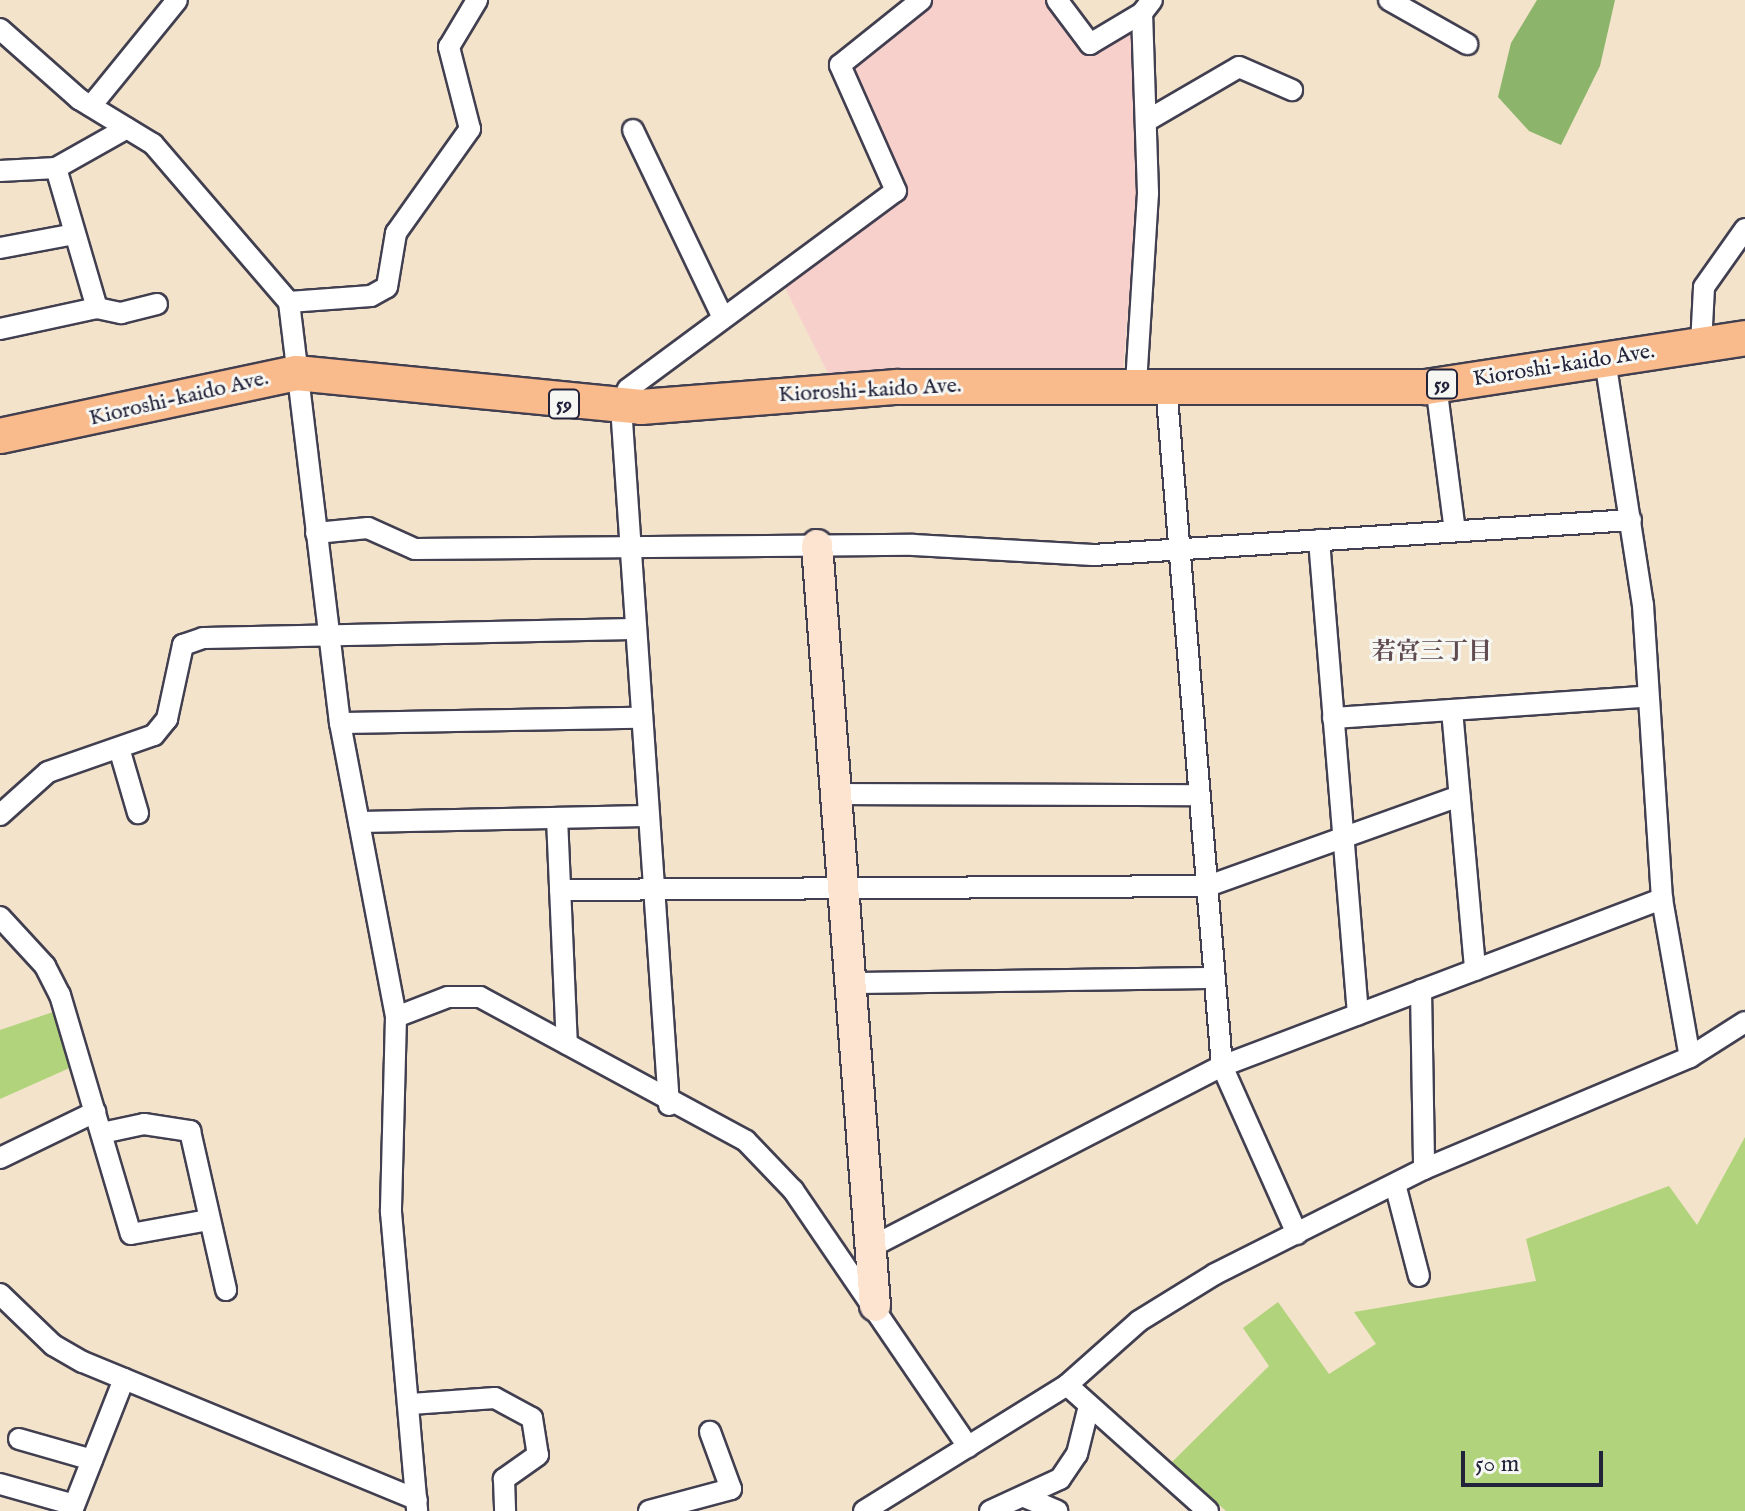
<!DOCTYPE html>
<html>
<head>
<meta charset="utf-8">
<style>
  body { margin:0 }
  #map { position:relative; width:1745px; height:1511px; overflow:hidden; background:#f2e3ca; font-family:"IM FELL English","Noto Serif JP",serif }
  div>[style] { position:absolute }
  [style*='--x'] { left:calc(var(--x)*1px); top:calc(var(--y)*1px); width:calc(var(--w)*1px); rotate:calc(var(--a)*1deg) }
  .built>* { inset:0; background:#f7d0cc }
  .green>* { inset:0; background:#b1d37b }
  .forest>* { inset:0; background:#8cb56b }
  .roads { filter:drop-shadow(2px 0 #413f50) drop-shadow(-2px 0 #413f50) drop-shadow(0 2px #413f50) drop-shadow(0 -2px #413f50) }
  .street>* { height:20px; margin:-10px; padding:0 10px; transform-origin:10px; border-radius:10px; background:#fff }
  .secondary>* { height:30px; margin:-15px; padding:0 15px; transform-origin:15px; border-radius:15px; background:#fde4d1 }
  .primary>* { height:34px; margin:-17px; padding:0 17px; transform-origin:17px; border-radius:17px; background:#fabb8c }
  span { translate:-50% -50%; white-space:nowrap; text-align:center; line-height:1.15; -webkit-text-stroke:6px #f6f6f2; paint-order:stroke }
  .shield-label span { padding:2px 6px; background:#f6f6f2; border:2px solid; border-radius:6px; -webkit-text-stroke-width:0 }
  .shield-label { font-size:20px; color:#22223b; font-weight:700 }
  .street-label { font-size:22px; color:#22223b }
  .neighbourhood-label { font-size:24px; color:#604c50; font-weight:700 }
  .scale { position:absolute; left:1461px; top:1451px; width:142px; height:36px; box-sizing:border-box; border:4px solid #22223b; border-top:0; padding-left:10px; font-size:24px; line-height:28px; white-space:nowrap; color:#22223b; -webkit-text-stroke:6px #f6f6f2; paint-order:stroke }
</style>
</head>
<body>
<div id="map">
  <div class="built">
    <i style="clip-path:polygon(930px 0,1049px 0,1086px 48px,1126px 29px,1134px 33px,1138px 194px,1123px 368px,830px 377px,783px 284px,904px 191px,849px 73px)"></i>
  </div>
  <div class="green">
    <i style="clip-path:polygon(59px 1010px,74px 1066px,0 1099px,0 1030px)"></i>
    <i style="clip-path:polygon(1745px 1137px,1745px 1511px,1226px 1511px,1172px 1462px,1269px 1366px,1243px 1328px,1278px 1302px,1329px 1374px,1376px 1344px,1354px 1312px,1536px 1281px,1526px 1239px,1669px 1186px,1697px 1225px)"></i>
  </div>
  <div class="forest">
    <i style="clip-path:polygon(1537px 0,1615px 0,1600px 66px,1561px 145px,1529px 131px,1498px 97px,1511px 43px)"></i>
  </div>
  <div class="roads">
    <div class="street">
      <i style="--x:1057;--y:0;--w:55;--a:53.1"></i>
      <i style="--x:1090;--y:44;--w:61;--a:-30.8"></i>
      <i style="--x:1389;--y:0;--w:90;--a:29.4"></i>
      <i style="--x:0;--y:29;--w:106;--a:41.5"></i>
      <i style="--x:79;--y:99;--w:87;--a:31.3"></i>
      <i style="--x:153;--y:144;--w:208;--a:49.3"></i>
      <i style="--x:289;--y:302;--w:424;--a:83.1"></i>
      <i style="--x:340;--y:723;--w:299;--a:79.2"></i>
      <i style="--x:396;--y:1017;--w:195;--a:91.5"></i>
      <i style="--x:391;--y:1212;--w:300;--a:85"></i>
      <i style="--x:91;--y:106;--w:136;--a:-50.9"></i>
      <i style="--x:1148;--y:120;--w:105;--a:-30.2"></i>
      <i style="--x:1239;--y:67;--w:58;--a:23.5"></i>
      <i style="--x:633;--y:130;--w:208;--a:64.4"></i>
      <i style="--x:56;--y:168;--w:146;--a:73.7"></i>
      <i style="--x:0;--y:171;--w:56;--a:-3.1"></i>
      <i style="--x:56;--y:168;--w:81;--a:-29.4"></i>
      <i style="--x:0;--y:248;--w:76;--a:-10.6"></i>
      <i style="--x:289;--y:302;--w:82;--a:-4.2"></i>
      <i style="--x:371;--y:296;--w:18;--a:-29"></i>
      <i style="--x:387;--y:287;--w:55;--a:-80.5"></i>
      <i style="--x:396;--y:233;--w:128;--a:-54.6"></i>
      <i style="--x:470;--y:129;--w:85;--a:-104.4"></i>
      <i style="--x:449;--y:47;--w:55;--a:-59.2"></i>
      <i style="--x:0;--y:329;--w:99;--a:-12.2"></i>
      <i style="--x:97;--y:308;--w:25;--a:12"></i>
      <i style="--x:121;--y:313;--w:37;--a:-14"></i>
      <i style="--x:1701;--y:345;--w:58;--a:-87"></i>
      <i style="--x:1704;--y:287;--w:71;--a:-54.7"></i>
      <i style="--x:1605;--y:360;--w:248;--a:81.2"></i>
      <i style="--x:1643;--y:605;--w:295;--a:86.3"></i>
      <i style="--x:1662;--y:899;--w:160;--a:80"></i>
      <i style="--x:1136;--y:384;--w:191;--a:-86.4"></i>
      <i style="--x:1148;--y:193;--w:180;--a:-91.9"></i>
      <i style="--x:1142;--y:13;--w:16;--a:-52"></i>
      <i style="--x:1166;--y:385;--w:683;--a:85.3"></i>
      <i style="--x:1222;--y:1066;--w:184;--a:65.9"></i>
      <i style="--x:1436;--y:385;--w:147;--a:82.6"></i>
      <i style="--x:316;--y:533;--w:52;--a:-5.5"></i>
      <i style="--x:368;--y:528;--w:51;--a:24.1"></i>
      <i style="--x:415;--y:549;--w:498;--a:-0.5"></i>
      <i style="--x:913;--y:545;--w:180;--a:3.2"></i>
      <i style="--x:1093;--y:555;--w:539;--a:-3.72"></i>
      <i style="--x:1319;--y:540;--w:476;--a:85.3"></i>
      <i style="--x:1452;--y:710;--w:261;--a:84.9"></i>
      <i style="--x:1333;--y:718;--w:313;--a:-3.9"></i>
      <i style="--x:340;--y:723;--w:301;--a:-1"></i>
      <i style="--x:119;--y:748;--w:68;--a:73.7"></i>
      <i style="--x:836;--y:794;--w:364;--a:0.2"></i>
      <i style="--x:0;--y:815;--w:64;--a:-41.9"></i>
      <i style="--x:48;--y:772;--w:112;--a:-19.2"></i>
      <i style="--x:154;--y:735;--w:21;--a:-51"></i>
      <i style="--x:167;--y:719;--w:76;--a:-77.8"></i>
      <i style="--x:183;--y:645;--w:21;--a:-19"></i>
      <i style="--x:203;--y:638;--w:432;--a:-1.2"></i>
      <i style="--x:557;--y:818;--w:226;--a:87.5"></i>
      <i style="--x:359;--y:822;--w:289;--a:-1.2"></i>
      <i style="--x:560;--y:890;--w:648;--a:-0.35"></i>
      <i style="--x:1208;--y:886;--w:267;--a:-19.7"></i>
      <i style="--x:0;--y:917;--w:67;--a:47.4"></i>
      <i style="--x:45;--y:966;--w:33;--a:63"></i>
      <i style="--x:60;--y:995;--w:249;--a:73.5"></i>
      <i style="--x:131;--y:1234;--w:78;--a:-10.3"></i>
      <i style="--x:851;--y:983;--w:364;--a:-0.8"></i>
      <i style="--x:1421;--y:990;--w:179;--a:89"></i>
      <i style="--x:396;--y:1017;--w:56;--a:-21"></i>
      <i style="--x:448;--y:997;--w:32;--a:0"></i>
      <i style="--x:480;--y:997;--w:302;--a:28.4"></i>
      <i style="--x:746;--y:1141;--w:68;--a:46.2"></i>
      <i style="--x:793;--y:1190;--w:311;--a:55.7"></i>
      <i style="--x:669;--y:1105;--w:700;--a:-93.93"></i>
      <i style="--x:621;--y:407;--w:19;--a:-69"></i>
      <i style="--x:628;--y:389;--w:333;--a:-36.5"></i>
      <i style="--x:896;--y:191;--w:138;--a:-114"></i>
      <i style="--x:840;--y:65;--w:104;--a:-38.7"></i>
      <i style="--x:102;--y:1133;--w:43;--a:-12.1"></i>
      <i style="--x:144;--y:1124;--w:47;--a:8.7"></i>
      <i style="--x:190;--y:1131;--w:163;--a:77.2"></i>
      <i style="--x:0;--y:1158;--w:106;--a:-25.8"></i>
      <i style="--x:1395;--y:1184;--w:95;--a:75.4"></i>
      <i style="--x:871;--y:1247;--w:395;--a:-27.3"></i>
      <i style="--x:1222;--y:1066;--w:471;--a:-20.8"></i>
      <i style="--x:0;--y:1294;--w:74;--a:43.9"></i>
      <i style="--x:53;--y:1345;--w:34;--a:30"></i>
      <i style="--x:83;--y:1362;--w:361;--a:22.4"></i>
      <i style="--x:1067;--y:1385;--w:189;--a:41.8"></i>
      <i style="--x:411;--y:1404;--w:84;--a:-4.1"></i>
      <i style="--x:495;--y:1398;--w:42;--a:28.4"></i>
      <i style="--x:532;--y:1418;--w:37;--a:81"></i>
      <i style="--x:538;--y:1455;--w:42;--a:144.8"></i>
      <i style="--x:504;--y:1479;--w:32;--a:88"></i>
      <i style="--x:19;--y:1439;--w:76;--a:16"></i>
      <i style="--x:0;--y:1484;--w:77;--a:15.8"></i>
      <i style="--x:1027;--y:1498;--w:33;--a:23"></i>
      <i style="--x:72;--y:1511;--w:142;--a:-68.5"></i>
      <i style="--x:649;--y:1511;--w:85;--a:-15"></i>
      <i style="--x:731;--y:1489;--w:61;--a:-110.2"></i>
      <i style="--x:864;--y:1511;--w:239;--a:-31.8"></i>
      <i style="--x:1067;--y:1385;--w:96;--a:-41.6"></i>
      <i style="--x:1139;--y:1321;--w:89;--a:-31.7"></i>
      <i style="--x:1215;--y:1274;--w:234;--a:-26.7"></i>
      <i style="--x:1424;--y:1169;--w:289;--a:-22.8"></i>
      <i style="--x:1690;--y:1057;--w:65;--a:-32.5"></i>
      <i style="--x:990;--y:1511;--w:77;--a:-24.6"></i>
      <i style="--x:1060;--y:1479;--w:30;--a:-56"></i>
      <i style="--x:1077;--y:1454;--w:49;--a:-76"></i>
    </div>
    <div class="secondary">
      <i style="--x:817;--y:545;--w:763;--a:85.64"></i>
    </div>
    <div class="primary">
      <i style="--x:0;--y:436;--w:303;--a:-12"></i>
      <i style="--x:296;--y:373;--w:347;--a:5.6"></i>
      <i style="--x:641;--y:407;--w:257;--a:-4.5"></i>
      <i style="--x:897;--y:387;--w:529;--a:0"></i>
      <i style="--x:1426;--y:387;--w:323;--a:-8.7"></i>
    </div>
  </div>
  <div class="shield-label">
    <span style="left:1442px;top:384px">59</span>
    <span style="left:564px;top:404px">59</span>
  </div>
  <div class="street-label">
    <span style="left:1564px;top:366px;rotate:-9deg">Kioroshi-kaido Ave.</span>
    <span style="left:870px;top:391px;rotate:-3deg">Kioroshi-kaido Ave.</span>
    <span style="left:179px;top:399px;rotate:-13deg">Kioroshi-kaido Ave.</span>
  </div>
  <div class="neighbourhood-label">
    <span style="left:1432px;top:653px">若宮三丁目</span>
  </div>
  <div class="scale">50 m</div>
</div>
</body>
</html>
